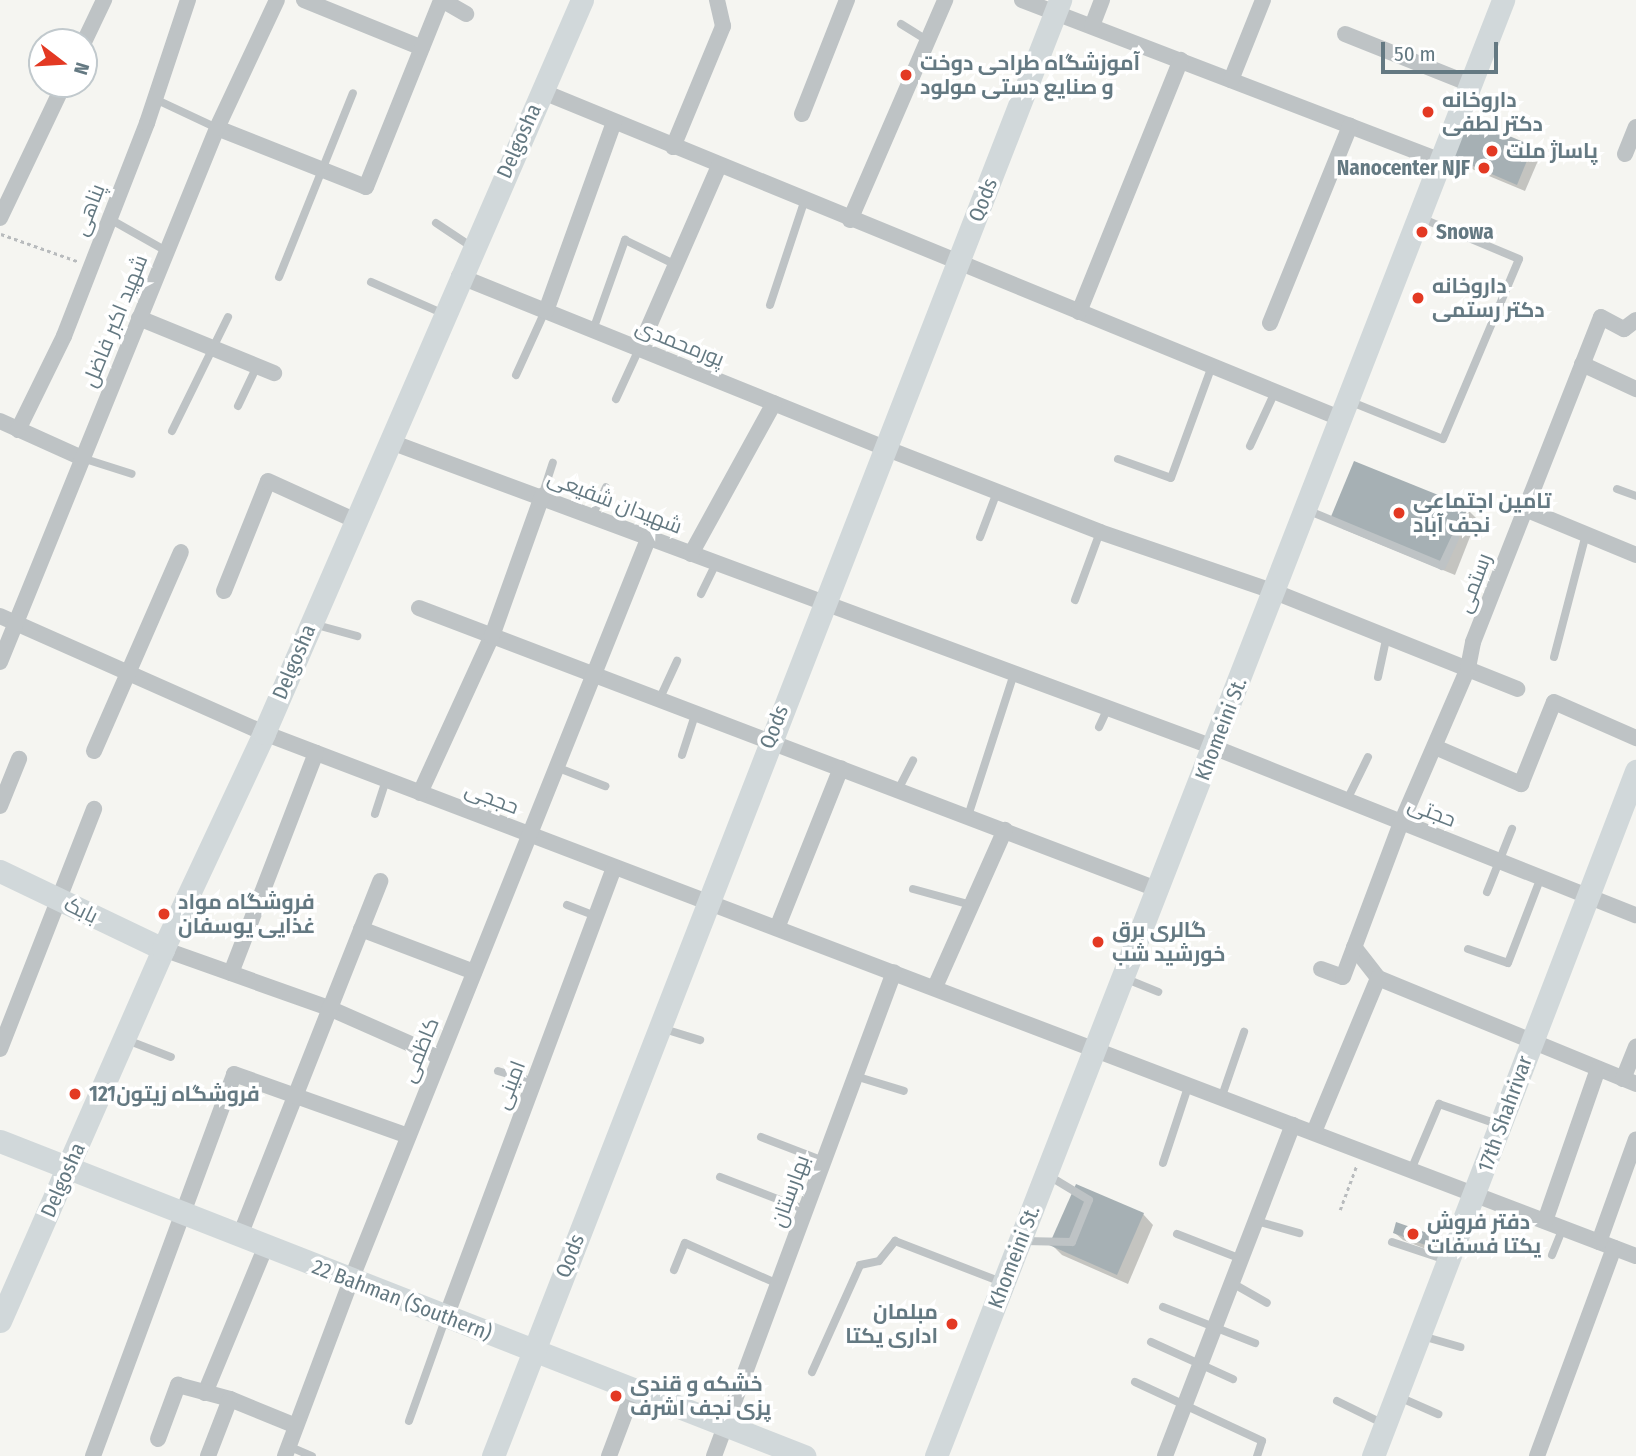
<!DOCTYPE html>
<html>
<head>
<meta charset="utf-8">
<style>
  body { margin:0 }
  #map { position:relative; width:1636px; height:1456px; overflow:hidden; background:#f5f5f1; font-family:"Fira Sans Condensed",Cairo,sans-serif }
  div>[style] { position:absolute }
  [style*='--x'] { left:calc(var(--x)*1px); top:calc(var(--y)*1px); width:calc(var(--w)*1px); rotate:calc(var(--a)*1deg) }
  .shadow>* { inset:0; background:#0003 }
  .building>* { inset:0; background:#a6b0b4 }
  .path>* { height:2.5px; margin-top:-1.25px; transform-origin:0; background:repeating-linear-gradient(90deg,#b8bbbd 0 3.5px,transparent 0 7px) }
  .lane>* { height:8px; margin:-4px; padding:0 4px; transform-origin:4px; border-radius:4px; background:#bec3c5 }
  .street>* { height:16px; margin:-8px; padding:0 8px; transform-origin:8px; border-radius:8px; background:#bec3c5 }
  .secondary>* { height:23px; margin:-11.5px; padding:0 11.5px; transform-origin:11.5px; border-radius:11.5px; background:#d1d8da }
  .dots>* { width:19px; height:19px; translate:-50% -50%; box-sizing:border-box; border:4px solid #fff; border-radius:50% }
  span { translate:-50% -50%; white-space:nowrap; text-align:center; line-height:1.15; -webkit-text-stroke:7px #fff; paint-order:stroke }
  .poi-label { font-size:21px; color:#647982; font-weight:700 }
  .left { translate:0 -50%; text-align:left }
  .right { translate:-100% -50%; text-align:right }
  .street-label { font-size:21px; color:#647982 }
  .north { position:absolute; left:28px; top:28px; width:70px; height:70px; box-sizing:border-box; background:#fff; border:2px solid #c1c9cd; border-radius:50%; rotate:107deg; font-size:19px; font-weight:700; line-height:28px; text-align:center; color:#647982 }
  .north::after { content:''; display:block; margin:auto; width:24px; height:32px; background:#e33923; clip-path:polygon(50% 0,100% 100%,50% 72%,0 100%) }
  .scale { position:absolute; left:1381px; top:42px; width:117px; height:32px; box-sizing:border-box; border:4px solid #647982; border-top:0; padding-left:9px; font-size:21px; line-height:24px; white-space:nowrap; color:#647982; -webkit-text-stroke:5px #fff; paint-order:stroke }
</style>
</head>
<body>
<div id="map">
  <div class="shadow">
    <i style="clip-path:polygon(1467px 120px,1532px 148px,1540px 156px,1525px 191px,1460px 164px,1452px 156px)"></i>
    <i style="clip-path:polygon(1467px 509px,1477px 519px,1455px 575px,1343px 529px,1332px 519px)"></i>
    <i style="clip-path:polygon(1143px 1214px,1153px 1225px,1128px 1284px,1062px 1255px,1052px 1245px)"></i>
    <i style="clip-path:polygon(1395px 1233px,1432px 1236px,1439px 1244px,1436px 1253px,1403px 1240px)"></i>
  </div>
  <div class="building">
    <i style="clip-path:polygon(1466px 118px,1533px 146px,1517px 185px,1450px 156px)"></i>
    <i style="clip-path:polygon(1354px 461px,1468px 507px,1444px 565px,1330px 519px)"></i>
    <i style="clip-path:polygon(1076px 1184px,1144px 1213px,1117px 1275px,1049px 1245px)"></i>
    <i style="clip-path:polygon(1396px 1222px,1433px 1235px,1428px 1246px,1393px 1233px)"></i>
  </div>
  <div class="path">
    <i style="--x:1;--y:234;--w:81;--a:19.6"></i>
    <i style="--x:1340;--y:1210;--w:46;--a:-69.6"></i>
  </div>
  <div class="lane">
    <i style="--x:901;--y:24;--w:31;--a:32"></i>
    <i style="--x:155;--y:99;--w:68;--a:25.1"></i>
    <i style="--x:108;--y:218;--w:67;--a:29.6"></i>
    <i style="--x:436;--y:223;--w:43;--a:33.7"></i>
    <i style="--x:279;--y:277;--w:198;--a:-68.1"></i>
    <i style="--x:371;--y:282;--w:77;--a:23.6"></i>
    <i style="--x:770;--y:305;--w:108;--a:-71.7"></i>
    <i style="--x:593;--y:330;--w:96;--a:-70.4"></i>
    <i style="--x:625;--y:240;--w:57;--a:26.1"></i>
    <i style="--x:516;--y:375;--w:70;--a:-65.6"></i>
    <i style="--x:616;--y:399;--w:55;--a:-65.3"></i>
    <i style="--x:1349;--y:401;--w:101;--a:22"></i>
    <i style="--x:1443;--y:439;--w:195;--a:-67.1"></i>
    <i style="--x:1519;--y:259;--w:106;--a:-157.3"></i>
    <i style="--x:238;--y:406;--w:44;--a:-64.6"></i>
    <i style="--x:172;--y:431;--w:127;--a:-63.8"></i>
    <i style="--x:1250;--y:446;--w:60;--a:-65.2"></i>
    <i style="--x:82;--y:458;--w:52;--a:17.7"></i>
    <i style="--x:1118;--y:459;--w:56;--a:19.7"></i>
    <i style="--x:1171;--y:478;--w:119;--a:-69.9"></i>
    <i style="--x:1617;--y:489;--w:20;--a:20"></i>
    <i style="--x:542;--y:496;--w:35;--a:-72"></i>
    <i style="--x:1307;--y:510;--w:146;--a:22.5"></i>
    <i style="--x:1442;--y:566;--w:31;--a:-65"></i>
    <i style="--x:592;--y:516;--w:32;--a:-64"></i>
    <i style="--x:980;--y:537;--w:48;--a:-69.3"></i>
    <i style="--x:701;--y:594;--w:34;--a:-64"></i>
    <i style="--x:1075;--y:600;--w:72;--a:-69.8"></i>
    <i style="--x:313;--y:624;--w:46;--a:15.3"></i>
    <i style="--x:1554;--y:657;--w:127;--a:-75.4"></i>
    <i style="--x:1378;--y:677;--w:43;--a:-77.9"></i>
    <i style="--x:660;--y:698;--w:41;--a:-65.3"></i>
    <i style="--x:1099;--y:727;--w:21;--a:-65"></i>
    <i style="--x:682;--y:755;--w:45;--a:-72"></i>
    <i style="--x:556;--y:767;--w:53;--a:21.2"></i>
    <i style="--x:899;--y:788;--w:31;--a:-63"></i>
    <i style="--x:1346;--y:802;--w:50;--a:-63.9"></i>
    <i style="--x:375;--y:814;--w:36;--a:-72"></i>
    <i style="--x:968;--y:816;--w:149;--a:-72.1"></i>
    <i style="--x:913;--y:889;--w:60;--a:15.4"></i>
    <i style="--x:1487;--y:892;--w:68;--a:-68.4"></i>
    <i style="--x:567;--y:905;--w:31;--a:21"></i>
    <i style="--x:1468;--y:949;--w:42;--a:19.3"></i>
    <i style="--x:1508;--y:963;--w:92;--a:-69"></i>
    <i style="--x:1124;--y:978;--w:37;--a:22"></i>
    <i style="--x:661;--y:1028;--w:41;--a:17.1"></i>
    <i style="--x:127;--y:1040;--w:47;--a:21.1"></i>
    <i style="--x:498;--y:1071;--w:38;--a:17"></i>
    <i style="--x:855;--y:1076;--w:51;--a:17"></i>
    <i style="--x:1222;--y:1096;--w:68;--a:-71"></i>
    <i style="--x:761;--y:1137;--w:67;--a:20.9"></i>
    <i style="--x:1163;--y:1163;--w:83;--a:-71.8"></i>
    <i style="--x:1411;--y:1170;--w:72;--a:-67"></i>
    <i style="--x:1439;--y:1104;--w:61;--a:19"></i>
    <i style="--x:720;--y:1177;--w:92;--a:21"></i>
    <i style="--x:1256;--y:1221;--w:45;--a:15.6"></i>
    <i style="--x:1177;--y:1234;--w:69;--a:21.3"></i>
    <i style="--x:1024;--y:1241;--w:48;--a:1.2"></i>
    <i style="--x:1072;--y:1242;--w:45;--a:-68"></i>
    <i style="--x:1089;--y:1200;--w:47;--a:-149"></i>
    <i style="--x:1392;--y:1242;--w:57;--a:18.4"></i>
    <i style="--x:1552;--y:1255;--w:29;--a:-68"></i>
    <i style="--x:674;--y:1270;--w:29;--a:-68"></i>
    <i style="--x:685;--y:1243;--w:102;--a:23.8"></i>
    <i style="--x:1232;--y:1283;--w:40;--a:29.7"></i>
    <i style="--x:1163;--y:1307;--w:99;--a:21.4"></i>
    <i style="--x:1422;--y:1336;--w:40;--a:16"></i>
    <i style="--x:1151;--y:1342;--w:90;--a:24.3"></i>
    <i style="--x:812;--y:1372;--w:117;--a:-65.8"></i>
    <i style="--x:860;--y:1265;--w:19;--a:-12"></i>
    <i style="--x:879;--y:1261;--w:26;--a:-51"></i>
    <i style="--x:895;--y:1241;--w:114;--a:21.1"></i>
    <i style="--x:1135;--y:1382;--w:140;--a:24.9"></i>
    <i style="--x:1262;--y:1441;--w:16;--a:108"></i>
    <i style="--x:1399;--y:1397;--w:43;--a:23.6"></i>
    <i style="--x:1337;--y:1401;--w:50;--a:26.1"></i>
    <i style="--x:409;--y:1421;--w:110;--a:-70.4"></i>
    <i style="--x:288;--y:1446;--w:26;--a:23"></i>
  </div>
  <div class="street">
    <i style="--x:304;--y:0;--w:127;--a:22.1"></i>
    <i style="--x:442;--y:0;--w:28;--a:30"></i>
    <i style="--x:1022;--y:0;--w:449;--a:21"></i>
    <i style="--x:1092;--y:26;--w:28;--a:-69"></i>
    <i style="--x:1345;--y:34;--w:135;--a:21.8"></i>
    <i style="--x:84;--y:42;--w:47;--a:-64.5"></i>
    <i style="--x:1231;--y:80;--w:86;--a:-68.2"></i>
    <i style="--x:541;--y:91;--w:866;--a:22.27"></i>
    <i style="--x:802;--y:114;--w:123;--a:-68.5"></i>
    <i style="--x:217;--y:128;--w:160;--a:21.6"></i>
    <i style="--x:366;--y:187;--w:201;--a:-68.1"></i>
    <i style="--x:673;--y:147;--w:131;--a:-67.5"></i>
    <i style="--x:723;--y:26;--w:27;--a:-103"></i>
    <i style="--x:1625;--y:154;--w:29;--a:-68"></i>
    <i style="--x:0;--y:218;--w:148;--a:-64.5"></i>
    <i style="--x:850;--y:220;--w:240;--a:-66.6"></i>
    <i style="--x:459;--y:276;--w:459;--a:22"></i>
    <i style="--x:885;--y:448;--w:231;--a:21.3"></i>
    <i style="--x:1100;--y:532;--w:185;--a:18.9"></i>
    <i style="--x:1275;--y:592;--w:261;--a:21.8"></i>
    <i style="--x:546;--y:311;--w:201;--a:-70.2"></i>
    <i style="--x:1079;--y:312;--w:272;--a:-68"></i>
    <i style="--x:139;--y:318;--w:146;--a:22.2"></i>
    <i style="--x:1270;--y:323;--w:213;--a:-67.9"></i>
    <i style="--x:639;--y:349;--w:200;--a:-66.4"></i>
    <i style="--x:1582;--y:364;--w:60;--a:24.8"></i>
    <i style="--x:0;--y:421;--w:90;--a:24.3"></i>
    <i style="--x:18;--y:430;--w:105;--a:-63.9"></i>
    <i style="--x:64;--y:336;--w:229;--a:-68.7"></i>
    <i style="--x:147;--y:123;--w:130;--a:-71.6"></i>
    <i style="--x:391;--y:442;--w:877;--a:20.36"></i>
    <i style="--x:1213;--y:747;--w:455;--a:21.7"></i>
    <i style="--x:1525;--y:509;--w:120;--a:22.5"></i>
    <i style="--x:691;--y:554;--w:172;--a:-61.2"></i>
    <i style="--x:224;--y:591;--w:118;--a:-68.2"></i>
    <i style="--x:268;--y:481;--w:94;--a:24.4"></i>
    <i style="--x:419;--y:608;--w:792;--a:20.86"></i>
    <i style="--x:0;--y:616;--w:289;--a:23.9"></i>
    <i style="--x:264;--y:733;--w:1468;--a:20.87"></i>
    <i style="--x:0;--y:662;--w:576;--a:-67.88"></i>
    <i style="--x:217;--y:128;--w:141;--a:-64.9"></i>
    <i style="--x:1435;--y:747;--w:94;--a:23.3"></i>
    <i style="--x:1521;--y:784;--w:88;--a:-68.1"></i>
    <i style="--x:1554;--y:702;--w:90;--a:23.7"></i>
    <i style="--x:94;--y:751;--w:217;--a:-66.4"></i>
    <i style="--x:420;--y:793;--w:173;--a:-65.4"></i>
    <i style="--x:492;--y:636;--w:149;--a:-70.3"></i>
    <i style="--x:0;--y:806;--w:51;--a:-68"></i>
    <i style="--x:777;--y:928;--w:172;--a:-68.2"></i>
    <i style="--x:361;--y:929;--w:121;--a:20.8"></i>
    <i style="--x:1354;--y:947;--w:39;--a:52"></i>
    <i style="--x:1378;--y:978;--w:279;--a:22.3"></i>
    <i style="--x:163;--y:949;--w:176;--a:19.6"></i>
    <i style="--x:329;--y:1008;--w:121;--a:23.8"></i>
    <i style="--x:1321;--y:969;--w:23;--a:20"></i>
    <i style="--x:1343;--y:977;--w:165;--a:-69.4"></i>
    <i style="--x:1401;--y:823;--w:169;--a:-66.6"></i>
    <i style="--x:1468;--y:668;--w:26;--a:-79"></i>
    <i style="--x:1473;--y:642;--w:349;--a:-68.5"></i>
    <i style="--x:1601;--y:317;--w:26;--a:28"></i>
    <i style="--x:1624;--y:329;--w:15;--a:-37"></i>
    <i style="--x:231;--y:973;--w:236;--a:-68.9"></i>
    <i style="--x:935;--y:987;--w:172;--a:-66"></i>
    <i style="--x:0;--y:1049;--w:258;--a:-68.6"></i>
    <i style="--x:1623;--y:1079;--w:35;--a:-68"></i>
    <i style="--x:1314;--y:1132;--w:167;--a:-67.4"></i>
    <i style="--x:1545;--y:1221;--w:161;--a:-70.8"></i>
    <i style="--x:239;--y:1238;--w:384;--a:-68.4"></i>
    <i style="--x:1599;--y:1242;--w:109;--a:-70.2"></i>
    <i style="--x:446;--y:1317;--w:479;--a:-69.5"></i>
    <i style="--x:205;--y:1393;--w:157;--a:-67.5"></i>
    <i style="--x:158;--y:1439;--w:58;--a:-69.7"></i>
    <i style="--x:178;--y:1385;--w:54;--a:15.1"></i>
    <i style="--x:230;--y:1399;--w:71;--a:22.2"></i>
    <i style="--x:93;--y:1456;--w:407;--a:-69.7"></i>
    <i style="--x:234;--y:1074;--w:185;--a:19.6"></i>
    <i style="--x:208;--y:1456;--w:61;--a:-68.9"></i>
    <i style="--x:285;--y:1456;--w:188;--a:-69.4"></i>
    <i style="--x:351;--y:1280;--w:801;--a:-68.15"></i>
    <i style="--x:609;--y:1456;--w:71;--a:-69.3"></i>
    <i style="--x:714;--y:1456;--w:516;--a:-69.6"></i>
    <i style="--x:1165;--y:1456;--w:355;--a:-68.9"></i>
    <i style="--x:1537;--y:1456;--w:222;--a:-69.7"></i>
  </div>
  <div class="secondary">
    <i style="--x:0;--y:871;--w:181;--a:25.6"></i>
    <i style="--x:0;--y:1141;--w:864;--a:21.39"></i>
    <i style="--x:0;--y:1321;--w:406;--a:-66.3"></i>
    <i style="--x:163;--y:949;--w:238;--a:-64.9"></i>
    <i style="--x:264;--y:733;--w:799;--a:-66.55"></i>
    <i style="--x:493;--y:1456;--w:1563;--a:-68.72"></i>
    <i style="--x:936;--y:1456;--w:1563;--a:-68.72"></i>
    <i style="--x:1373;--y:1456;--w:734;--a:-69"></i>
  </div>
  <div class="dots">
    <i style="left:906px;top:75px;background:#e33923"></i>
    <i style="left:1428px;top:112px;background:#e33923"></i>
    <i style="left:1492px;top:151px;background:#e33923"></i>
    <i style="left:1484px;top:168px;background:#e33923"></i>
    <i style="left:1422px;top:232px;background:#e33923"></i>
    <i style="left:1418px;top:298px;background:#e33923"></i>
    <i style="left:1399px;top:513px;background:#e33923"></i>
    <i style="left:164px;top:914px;background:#e33923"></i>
    <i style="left:1098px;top:942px;background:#e33923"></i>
    <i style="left:75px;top:1094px;background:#e33923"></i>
    <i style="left:1413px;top:1234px;background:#e33923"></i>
    <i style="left:952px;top:1324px;background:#e33923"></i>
    <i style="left:616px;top:1396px;background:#e33923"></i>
  </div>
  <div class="poi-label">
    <span class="left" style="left:920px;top:75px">آموزشگاه طراحی دوخت<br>و صنایع دستی مولود</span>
    <span class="left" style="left:1442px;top:112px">داروخانه<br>دکتر لطفی</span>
    <span class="left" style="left:1506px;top:151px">پاساژ ملت</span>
    <span class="right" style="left:1470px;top:168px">Nanocenter NJF</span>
    <span class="left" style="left:1436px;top:232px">Snowa</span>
    <span class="left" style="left:1432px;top:298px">داروخانه<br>دکتر رستمی</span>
    <span class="left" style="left:1413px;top:513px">تامین اجتماعی<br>نجف آباد</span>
    <span class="left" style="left:178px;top:914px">فروشگاه مواد<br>غذایی یوسفان</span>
    <span class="left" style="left:1112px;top:942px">گالری برق<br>خورشید شب</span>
    <span class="left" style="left:89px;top:1094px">فروشگاه زیتون121</span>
    <span class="left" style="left:1427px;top:1234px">دفتر فروش<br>یکتا فسفات</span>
    <span class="right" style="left:938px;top:1324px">مبلمان<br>اداری یکتا</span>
    <span class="left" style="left:630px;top:1396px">خشکه و قندی<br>پزی نجف اشرف</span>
  </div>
  <div class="street-label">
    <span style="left:519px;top:141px;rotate:-66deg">Delgosha</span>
    <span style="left:983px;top:200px;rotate:-69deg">Qods</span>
    <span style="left:89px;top:210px;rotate:-69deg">پناهی</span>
    <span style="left:115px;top:321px;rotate:-68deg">شهید اکبر فاضل</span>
    <span style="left:680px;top:343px;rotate:22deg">پورمحمدی</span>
    <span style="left:615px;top:502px;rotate:21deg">شهیدان شفیعی</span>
    <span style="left:1474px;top:583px;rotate:-69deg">رستمی</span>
    <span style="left:294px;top:662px;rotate:-67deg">Delgosha</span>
    <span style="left:774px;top:727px;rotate:-69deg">Qods</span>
    <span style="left:1221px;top:729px;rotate:-69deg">Khomeini St.</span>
    <span style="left:492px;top:798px;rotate:21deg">حججی</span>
    <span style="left:1432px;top:812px;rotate:21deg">حجتی</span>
    <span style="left:81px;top:910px;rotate:26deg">بابک</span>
    <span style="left:420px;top:1050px;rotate:-68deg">کاظمی</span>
    <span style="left:510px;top:1085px;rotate:-69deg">امینی</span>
    <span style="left:1505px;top:1114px;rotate:-70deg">17th Shahrivar</span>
    <span style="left:63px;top:1180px;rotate:-66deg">Delgosha</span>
    <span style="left:790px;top:1191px;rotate:-70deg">بهارستان</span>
    <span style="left:570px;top:1256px;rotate:-69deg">Qods</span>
    <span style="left:1014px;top:1257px;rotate:-69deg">Khomeini St.</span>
    <span style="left:402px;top:1300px;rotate:21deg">22 Bahman (Southern)</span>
  </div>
  <div class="north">N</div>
  <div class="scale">50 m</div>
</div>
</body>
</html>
